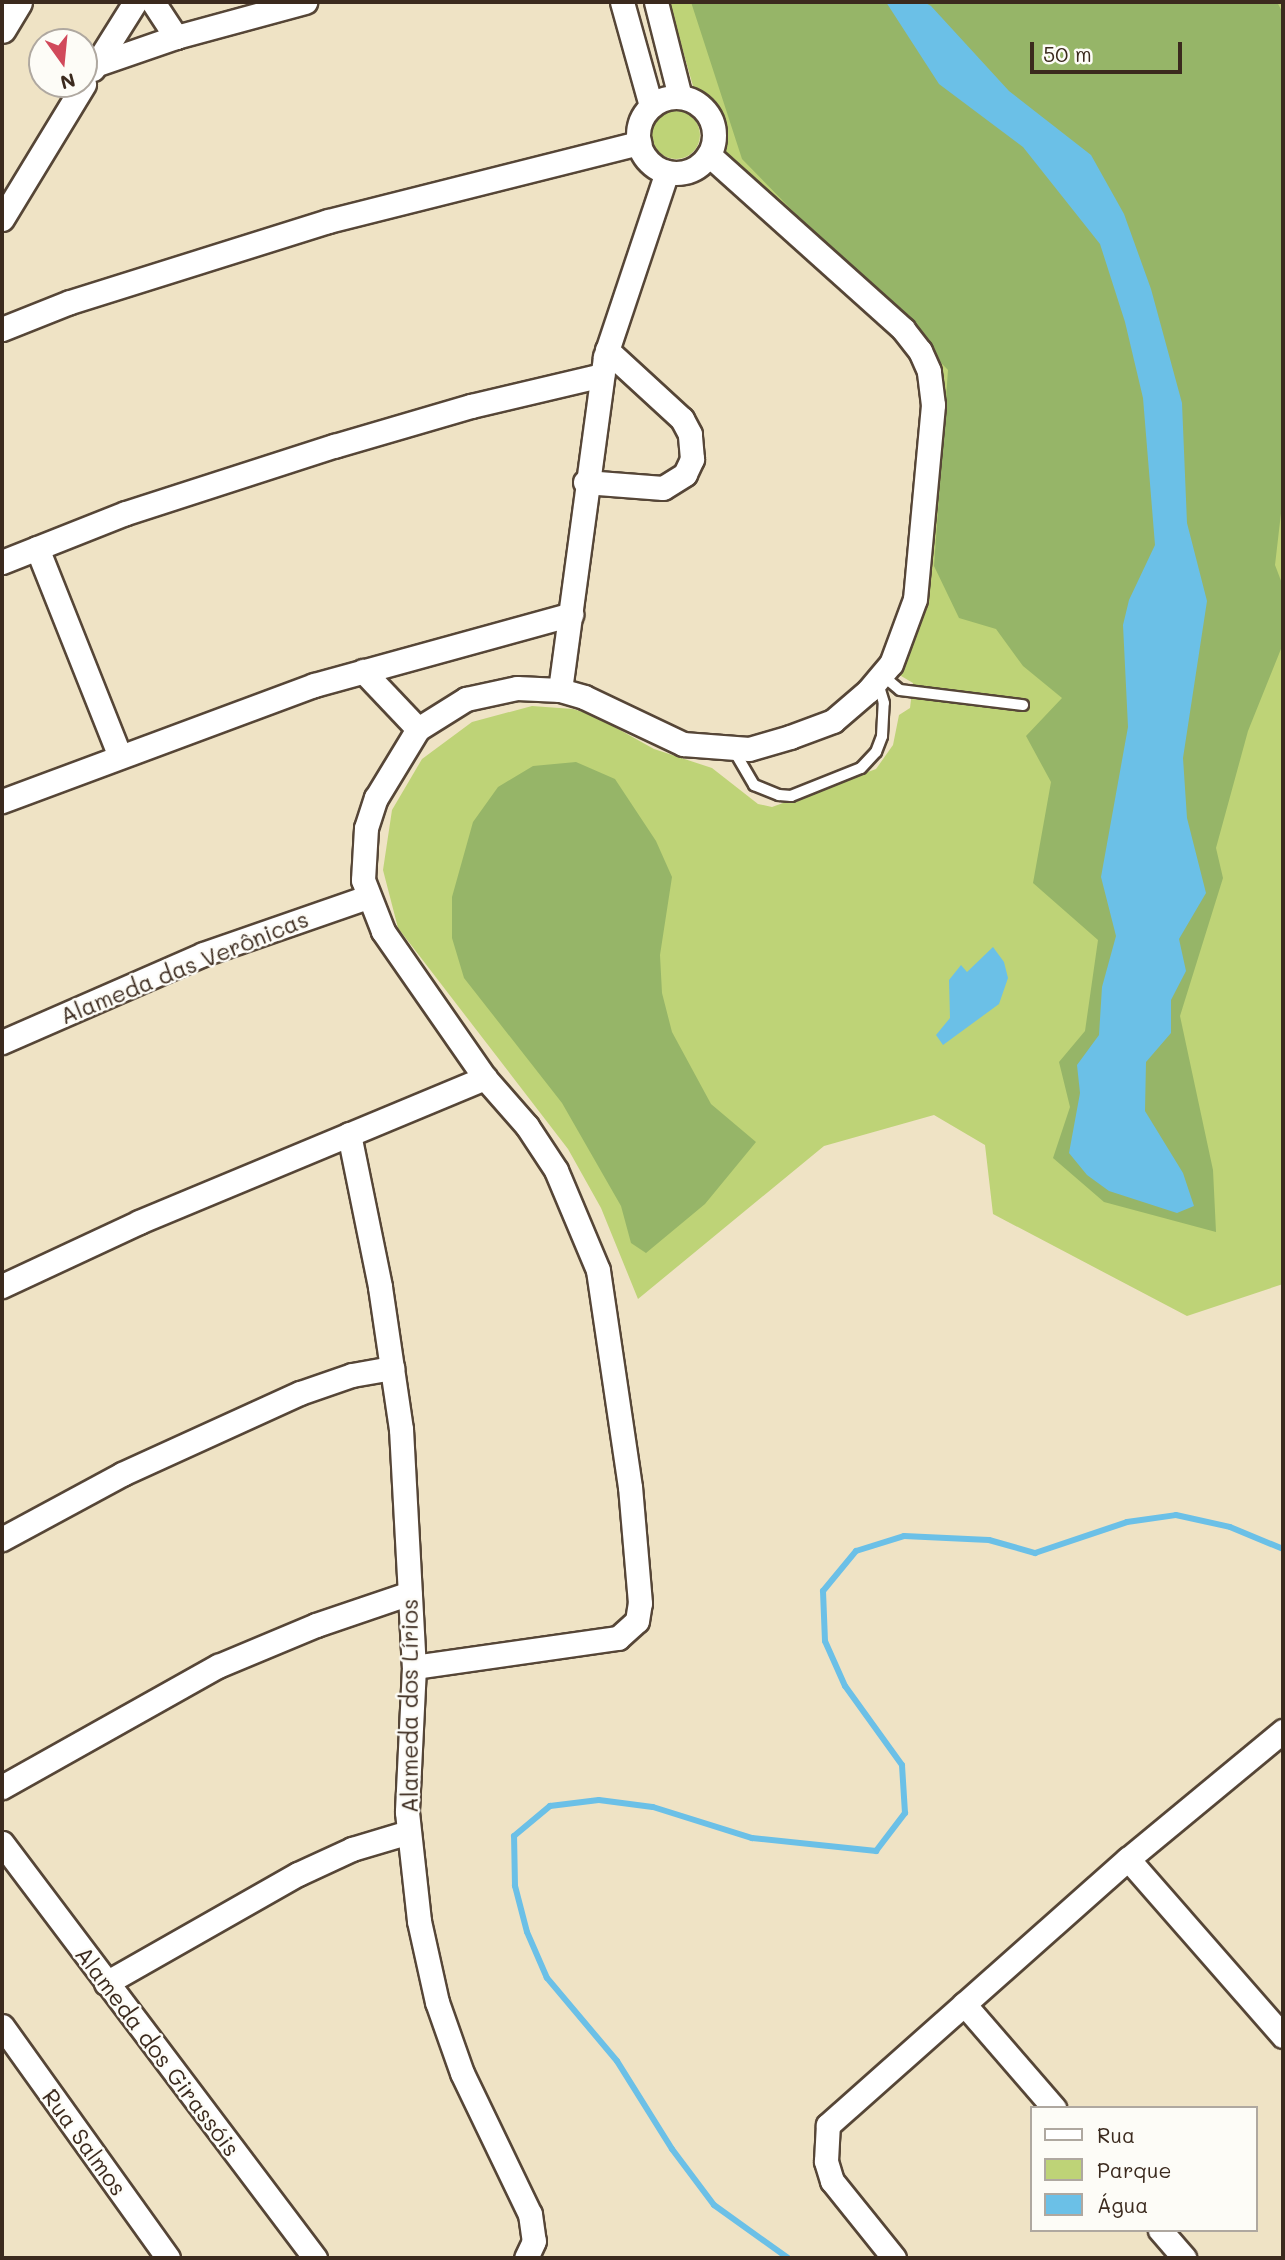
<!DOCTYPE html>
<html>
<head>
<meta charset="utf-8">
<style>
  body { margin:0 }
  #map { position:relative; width:1285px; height:2260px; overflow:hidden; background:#efe3c5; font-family:Mali,sans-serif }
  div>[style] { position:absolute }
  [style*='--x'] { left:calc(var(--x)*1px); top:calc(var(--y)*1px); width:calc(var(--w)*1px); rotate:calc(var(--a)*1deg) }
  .green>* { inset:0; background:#bed377 }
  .round { border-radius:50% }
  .forest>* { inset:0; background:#96b568 }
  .water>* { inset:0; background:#6bc0e7 }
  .stream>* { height:6px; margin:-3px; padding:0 3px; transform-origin:3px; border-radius:3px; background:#6bc0e7 }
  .roads { filter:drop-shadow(2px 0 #564637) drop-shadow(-2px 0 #564637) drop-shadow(0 2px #564637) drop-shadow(0 -2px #564637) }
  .service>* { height:10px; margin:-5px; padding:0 5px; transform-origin:5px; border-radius:5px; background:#fff }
  .minor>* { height:23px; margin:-11.5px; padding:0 11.5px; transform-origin:11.5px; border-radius:11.5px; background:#fff }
  .minor>.ring { margin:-11.5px; padding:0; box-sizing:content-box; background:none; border:23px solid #fff; border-radius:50% }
  .tertiary>* { height:28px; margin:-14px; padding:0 14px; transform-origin:14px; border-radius:14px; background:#fff }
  span { translate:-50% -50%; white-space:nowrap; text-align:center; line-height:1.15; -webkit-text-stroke:5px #fdfcf7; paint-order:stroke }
  .street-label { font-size:23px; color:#3b2a1e }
  .frame { position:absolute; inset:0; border:4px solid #3b2a1e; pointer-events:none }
  .legend { position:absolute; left:1030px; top:2106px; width:228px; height:126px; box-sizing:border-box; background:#fdfcf7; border:2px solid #afa8a0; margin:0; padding:9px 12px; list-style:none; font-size:21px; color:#3b2a1e }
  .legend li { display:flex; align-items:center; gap:14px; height:35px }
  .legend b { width:35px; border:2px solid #afa8a0 }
  .north { position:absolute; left:28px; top:28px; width:70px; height:70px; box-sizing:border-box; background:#fdfcf7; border:2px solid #afa8a0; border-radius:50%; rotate:165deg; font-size:19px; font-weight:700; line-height:28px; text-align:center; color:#3b2a1e }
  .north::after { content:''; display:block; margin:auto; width:24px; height:32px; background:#d1495b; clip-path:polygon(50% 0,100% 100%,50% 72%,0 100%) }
  .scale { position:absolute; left:1030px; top:42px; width:152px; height:32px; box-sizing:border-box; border:4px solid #3b2a1e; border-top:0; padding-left:9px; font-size:21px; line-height:24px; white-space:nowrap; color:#3b2a1e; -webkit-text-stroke:5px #fdfcf7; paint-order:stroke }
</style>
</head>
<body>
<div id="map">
  <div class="green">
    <i style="clip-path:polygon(669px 2px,1283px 2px,1283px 1284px,1187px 1316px,993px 1214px,985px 1145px,934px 1115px,824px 1146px,638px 1299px,601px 1208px,568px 1149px,398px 928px,383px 870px,392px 810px,422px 759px,472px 722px,532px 706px,573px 709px,593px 715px,654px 749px,712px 768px,758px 804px,772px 807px,876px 769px,893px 745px,899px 715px,910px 708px,913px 683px,896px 673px,929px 540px,940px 454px,939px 368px,736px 171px,723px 152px,721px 126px,711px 102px,693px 86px)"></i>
    <i class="round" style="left:652px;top:111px;width:48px;height:48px"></i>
  </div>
  <div class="forest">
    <i style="clip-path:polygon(691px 2px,1277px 2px,1283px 13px,1283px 496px,1275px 565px,1283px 586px,1283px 644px,1248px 731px,1216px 848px,1223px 878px,1180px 1016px,1213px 1170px,1216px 1232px,1104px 1202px,1053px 1158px,1070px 1107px,1059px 1062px,1085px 1031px,1098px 940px,1033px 883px,1051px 782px,1026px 736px,1062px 698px,1023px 666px,996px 629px,959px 618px,934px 566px,948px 370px,742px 159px)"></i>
    <i style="clip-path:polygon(576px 762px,615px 779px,656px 841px,672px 877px,660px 955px,662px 993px,672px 1032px,711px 1104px,756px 1142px,705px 1204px,646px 1253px,631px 1243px,621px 1206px,562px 1103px,464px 978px,452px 938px,452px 897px,473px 822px,498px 787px,533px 766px)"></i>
  </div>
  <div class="water">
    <i style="clip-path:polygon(886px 2px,924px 2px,931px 6px,1009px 91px,1091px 155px,1124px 214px,1151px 289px,1182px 403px,1187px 523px,1207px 601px,1183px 758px,1187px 818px,1206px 893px,1179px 939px,1186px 971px,1171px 1000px,1171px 1033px,1146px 1062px,1145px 1111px,1183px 1173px,1194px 1206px,1177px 1213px,1109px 1191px,1087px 1175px,1069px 1153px,1080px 1093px,1077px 1065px,1099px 1035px,1102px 987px,1116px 936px,1101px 877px,1128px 727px,1123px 625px,1129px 600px,1155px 545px,1143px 398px,1125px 322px,1100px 244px,1023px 147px,939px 84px)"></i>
    <i style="clip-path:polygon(993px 947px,1004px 962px,1008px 978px,999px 1004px,943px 1045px,936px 1035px,950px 1018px,949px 980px,961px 965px,967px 972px)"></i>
  </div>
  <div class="stream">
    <i style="--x:788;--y:2258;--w:91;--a:-144.4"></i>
    <i style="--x:714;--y:2205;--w:70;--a:-126.9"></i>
    <i style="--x:672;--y:2149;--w:104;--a:-122"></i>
    <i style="--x:617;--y:2061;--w:109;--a:-130.1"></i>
    <i style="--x:547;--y:1978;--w:50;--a:-113.5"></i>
    <i style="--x:527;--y:1932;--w:48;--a:-104.6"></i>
    <i style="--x:515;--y:1886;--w:50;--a:-91.1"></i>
    <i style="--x:514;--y:1836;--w:47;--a:-39.8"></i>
    <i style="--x:550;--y:1806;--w:49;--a:-7"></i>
    <i style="--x:599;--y:1800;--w:54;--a:7.4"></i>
    <i style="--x:653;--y:1807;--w:104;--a:17.4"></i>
    <i style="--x:752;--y:1838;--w:125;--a:6"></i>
    <i style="--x:876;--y:1851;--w:48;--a:-52.7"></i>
    <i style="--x:905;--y:1813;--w:48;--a:-93.6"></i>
    <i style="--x:902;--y:1765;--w:97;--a:-125.8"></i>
    <i style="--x:845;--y:1686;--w:49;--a:-114"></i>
    <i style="--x:825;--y:1641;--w:50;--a:-92.3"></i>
    <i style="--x:823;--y:1591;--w:52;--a:-50.5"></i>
    <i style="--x:856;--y:1551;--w:50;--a:-17.4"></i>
    <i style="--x:904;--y:1536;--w:85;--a:2.7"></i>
    <i style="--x:989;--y:1540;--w:48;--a:15.8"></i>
    <i style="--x:1035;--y:1553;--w:97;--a:-18.6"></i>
    <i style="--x:1127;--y:1522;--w:49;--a:-8.1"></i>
    <i style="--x:1176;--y:1515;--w:55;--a:12.5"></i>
    <i style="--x:1230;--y:1527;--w:57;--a:22.5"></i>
  </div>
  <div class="roads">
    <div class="service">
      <i style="--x:882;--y:675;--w:23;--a:40"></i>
      <i style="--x:900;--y:690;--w:124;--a:7"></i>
      <i style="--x:733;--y:749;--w:42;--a:59.7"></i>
      <i style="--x:754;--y:785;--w:27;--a:22"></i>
      <i style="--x:779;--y:795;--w:12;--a:5"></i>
      <i style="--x:791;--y:796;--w:75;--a:-21.8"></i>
      <i style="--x:861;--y:768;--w:22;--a:-47"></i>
      <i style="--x:876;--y:752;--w:17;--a:-69"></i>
      <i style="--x:882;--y:736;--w:33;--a:-87"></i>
      <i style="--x:884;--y:703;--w:24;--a:-107"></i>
    </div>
    <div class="minor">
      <i style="--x:153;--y:2;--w:42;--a:56.7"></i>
      <i style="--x:622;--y:2;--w:108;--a:74.4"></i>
      <i style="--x:656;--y:2;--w:98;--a:75.8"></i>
      <i style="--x:95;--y:65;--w:86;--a:-19.1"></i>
      <i style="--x:176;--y:37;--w:134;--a:-15.2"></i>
      <i style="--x:93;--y:69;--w:79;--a:-57.9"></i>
      <i class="ring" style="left:638px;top:97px;width:53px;height:53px"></i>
      <i style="--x:2;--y:219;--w:158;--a:-58.7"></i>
      <i style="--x:2;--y:329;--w:73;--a:-21.7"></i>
      <i style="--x:70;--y:302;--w:270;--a:-17.4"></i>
      <i style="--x:328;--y:221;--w:321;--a:-14.1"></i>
      <i style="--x:585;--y:482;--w:78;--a:4.4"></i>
      <i style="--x:663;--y:488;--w:26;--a:-32"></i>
      <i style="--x:685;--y:474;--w:17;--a:-65"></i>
      <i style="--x:692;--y:459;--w:25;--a:-95"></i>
      <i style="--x:690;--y:434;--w:17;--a:-118"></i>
      <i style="--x:682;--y:419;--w:102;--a:-137.4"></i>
      <i style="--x:37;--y:548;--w:222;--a:68.3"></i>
      <i style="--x:2;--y:562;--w:133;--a:-21.6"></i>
      <i style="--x:126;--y:513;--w:219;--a:-17.9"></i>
      <i style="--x:334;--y:446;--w:143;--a:-16.3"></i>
      <i style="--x:471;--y:406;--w:135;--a:-13.3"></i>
      <i style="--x:363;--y:671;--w:80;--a:46.5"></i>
      <i style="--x:560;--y:690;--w:336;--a:-82.3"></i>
      <i style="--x:605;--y:357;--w:195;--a:-71.5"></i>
      <i style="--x:2;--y:801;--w:333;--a:-20.4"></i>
      <i style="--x:314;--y:685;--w:267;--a:-15.4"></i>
      <i style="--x:2;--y:1042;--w:219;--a:-23.6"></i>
      <i style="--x:203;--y:954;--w:175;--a:-19.1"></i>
      <i style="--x:349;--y:1134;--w:156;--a:78.5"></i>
      <i style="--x:380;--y:1287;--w:144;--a:81.6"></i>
      <i style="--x:401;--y:1429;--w:238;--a:86.9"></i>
      <i style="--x:414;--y:1667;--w:145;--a:92.8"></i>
      <i style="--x:407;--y:1812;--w:110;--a:83.7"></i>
      <i style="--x:419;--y:1921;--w:83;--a:77.5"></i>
      <i style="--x:437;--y:2002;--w:75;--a:70.6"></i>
      <i style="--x:462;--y:2073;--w:157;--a:64.3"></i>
      <i style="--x:530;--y:2214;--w:27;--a:82"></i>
      <i style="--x:534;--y:2241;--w:19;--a:115"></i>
      <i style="--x:2;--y:1286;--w:151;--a:-25"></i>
      <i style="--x:139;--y:1222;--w:375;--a:-22.6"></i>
      <i style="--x:2;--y:1539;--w:136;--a:-28.4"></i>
      <i style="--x:122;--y:1474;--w:196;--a:-24.5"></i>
      <i style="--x:300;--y:1393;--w:55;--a:-19.1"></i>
      <i style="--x:352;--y:1375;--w:41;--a:-9.9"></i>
      <i style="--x:414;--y:1667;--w:206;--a:-8.1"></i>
      <i style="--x:618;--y:1638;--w:25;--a:-42"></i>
      <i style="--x:637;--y:1621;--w:18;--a:-81"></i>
      <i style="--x:640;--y:1603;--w:116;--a:-94.9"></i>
      <i style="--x:630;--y:1487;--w:219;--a:-98.4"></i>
      <i style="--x:598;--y:1270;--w:108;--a:-112.8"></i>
      <i style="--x:556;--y:1170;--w:53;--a:-123.4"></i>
      <i style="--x:527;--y:1126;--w:64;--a:-131.2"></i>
      <i style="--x:485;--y:1078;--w:179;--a:-124.8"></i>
      <i style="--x:383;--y:931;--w:55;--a:-111.4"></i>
      <i style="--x:363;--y:880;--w:52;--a:-86.7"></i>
      <i style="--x:366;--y:828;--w:32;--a:-72"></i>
      <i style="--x:376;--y:798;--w:81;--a:-58.7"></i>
      <i style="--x:418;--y:729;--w:57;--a:-32"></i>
      <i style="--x:466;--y:699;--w:52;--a:-12.2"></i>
      <i style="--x:517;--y:688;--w:43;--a:2.7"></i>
      <i style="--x:560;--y:690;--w:25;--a:16"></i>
      <i style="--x:584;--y:697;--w:110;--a:25.4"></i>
      <i style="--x:683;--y:744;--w:66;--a:4.3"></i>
      <i style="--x:749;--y:749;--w:43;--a:-16.3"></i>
      <i style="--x:790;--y:737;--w:46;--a:-20.4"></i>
      <i style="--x:833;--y:721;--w:46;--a:-40.6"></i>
      <i style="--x:868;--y:691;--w:35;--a:-50"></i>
      <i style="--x:891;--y:664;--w:69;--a:-69.7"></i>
      <i style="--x:915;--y:599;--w:195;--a:-84.7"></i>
      <i style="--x:933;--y:405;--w:34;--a:-97"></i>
      <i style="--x:929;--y:371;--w:22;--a:-114"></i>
      <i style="--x:920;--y:351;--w:28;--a:-128"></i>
      <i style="--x:903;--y:329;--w:261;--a:-138.1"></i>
      <i style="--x:2;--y:1787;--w:248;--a:-29.3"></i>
      <i style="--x:218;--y:1666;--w:106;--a:-22.7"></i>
      <i style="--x:316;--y:1625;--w:99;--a:-18.8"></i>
      <i style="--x:2;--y:1843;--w:520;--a:52.98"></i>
      <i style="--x:1128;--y:1859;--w:235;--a:48.8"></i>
      <i style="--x:106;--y:1983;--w:221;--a:-29.6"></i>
      <i style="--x:298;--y:1874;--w:60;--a:-24.8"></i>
      <i style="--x:352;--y:1849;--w:59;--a:-16.6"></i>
      <i style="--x:964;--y:2004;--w:138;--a:49.1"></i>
      <i style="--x:2;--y:2026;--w:285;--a:54.4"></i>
      <i style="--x:1160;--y:2230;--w:37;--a:49"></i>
      <i style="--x:894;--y:2258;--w:99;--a:-128.8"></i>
      <i style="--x:832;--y:2181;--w:21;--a:-107"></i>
      <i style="--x:826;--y:2161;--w:36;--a:-87"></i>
      <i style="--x:828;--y:2125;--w:401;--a:-41.6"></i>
      <i style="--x:1128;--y:1859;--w:201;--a:-39.6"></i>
    </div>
    <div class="tertiary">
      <i style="--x:2;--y:29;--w:31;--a:-59"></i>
    </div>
  </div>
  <div class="street-label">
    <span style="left:184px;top:967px;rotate:-22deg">Alameda das Verônicas</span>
    <span style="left:409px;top:1706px;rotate:-90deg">Alameda dos Lírios</span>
    <span style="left:158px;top:2051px;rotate:53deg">Alameda dos Girassóis</span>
    <span style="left:85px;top:2142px;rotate:54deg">Rua Salmos</span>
  </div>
  <div class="frame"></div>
  <ul class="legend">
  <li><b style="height:9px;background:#fff"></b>Rua</li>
  <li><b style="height:19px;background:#bed377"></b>Parque</li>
  <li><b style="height:19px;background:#6bc0e7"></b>Água</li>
  </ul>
  <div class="north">N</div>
  <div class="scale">50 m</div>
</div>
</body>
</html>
